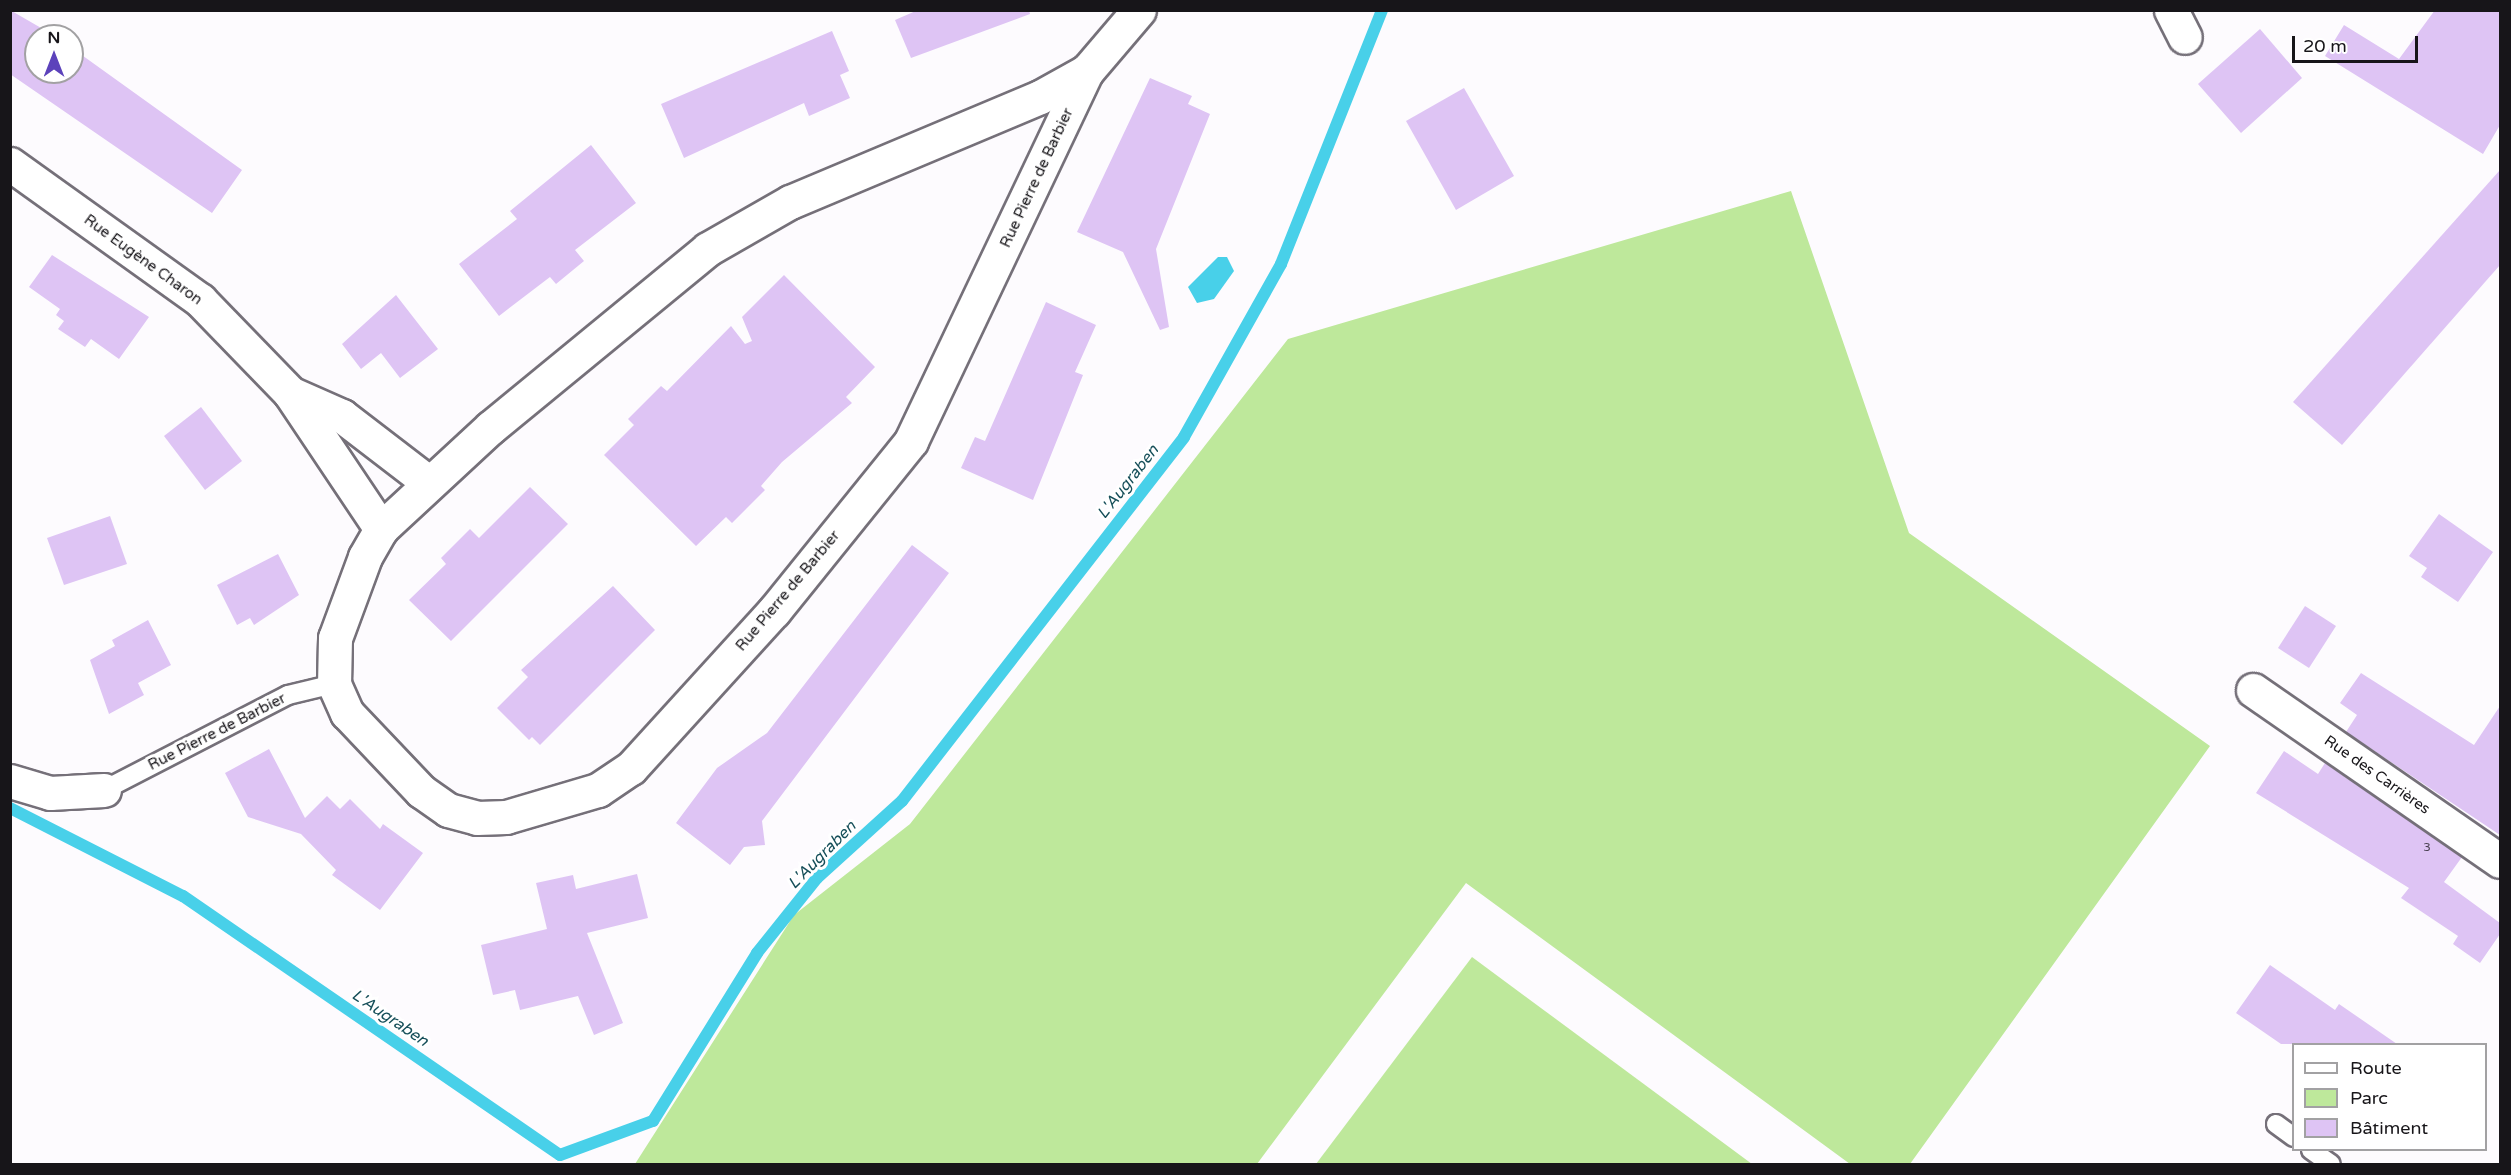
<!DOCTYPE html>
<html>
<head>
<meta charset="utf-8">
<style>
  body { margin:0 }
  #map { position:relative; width:2511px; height:1175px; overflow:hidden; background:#fdfbfe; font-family:"Varela Round",sans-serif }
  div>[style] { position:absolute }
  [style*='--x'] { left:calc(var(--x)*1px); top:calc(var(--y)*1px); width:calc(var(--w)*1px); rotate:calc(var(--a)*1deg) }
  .green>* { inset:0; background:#bee89b }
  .water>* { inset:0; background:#48d0e9 }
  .stream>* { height:12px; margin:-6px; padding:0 6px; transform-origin:6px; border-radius:6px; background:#48d0e9 }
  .building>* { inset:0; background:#dec4f4 }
  .roads { filter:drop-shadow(2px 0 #757079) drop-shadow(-2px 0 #757079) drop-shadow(0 2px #757079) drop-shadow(0 -2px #757079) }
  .service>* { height:18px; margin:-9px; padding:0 9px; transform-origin:9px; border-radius:9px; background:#fff }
  .minor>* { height:33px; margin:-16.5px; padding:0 16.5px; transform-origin:16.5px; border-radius:16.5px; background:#fff }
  span { translate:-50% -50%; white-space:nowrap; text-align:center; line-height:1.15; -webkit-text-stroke:6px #fff; paint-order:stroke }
  .number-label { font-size:12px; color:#494150 }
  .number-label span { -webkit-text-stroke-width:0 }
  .street-label { font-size:15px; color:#171519 }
  .water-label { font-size:16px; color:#164f59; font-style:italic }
  .frame { position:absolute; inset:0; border:12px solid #171519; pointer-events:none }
  .legend { position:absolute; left:2292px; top:1043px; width:195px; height:108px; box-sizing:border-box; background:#fff; border:2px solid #a2a1a3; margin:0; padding:8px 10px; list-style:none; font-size:18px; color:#171519 }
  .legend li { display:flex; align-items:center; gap:12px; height:30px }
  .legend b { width:30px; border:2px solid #a2a1a3 }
  .north { position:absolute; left:24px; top:24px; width:60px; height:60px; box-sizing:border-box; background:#fff; border:2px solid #a2a1a3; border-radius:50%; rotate:0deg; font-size:16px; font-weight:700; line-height:24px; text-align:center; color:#171519 }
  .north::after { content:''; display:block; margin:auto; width:21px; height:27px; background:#5c42bb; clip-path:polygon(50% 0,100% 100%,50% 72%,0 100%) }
  .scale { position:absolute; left:2292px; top:36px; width:126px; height:27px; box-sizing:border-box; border:3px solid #171519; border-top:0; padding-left:8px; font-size:18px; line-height:21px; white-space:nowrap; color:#171519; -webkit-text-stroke:4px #fff; paint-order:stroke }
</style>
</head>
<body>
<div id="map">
  <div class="green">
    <i style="clip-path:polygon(1791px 191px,1909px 533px,2210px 746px,1910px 1164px,1850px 1164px,1466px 883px,1257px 1164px,635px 1164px,794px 915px,910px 824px,1288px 339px)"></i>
    <i style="clip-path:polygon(1472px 957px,1752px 1164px,1316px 1164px)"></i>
  </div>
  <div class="water">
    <i style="clip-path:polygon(1218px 257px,1227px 257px,1234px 271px,1214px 299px,1197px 303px,1188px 287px)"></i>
  </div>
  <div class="stream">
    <i style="--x:10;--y:808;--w:194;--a:27"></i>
    <i style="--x:183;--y:896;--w:457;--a:34.5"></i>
    <i style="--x:560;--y:1155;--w:99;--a:-20.1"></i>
    <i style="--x:653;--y:1121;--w:198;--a:-58.2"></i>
    <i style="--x:757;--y:953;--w:96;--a:-51.3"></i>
    <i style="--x:817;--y:878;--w:115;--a:-42.2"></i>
    <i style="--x:902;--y:801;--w:460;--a:-52.2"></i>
    <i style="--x:1184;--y:437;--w:198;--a:-60.7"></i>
    <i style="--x:1281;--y:264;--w:273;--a:-68.3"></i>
  </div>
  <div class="building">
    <i style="clip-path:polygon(10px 10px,55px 36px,36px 36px,36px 72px,72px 72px,72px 48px,242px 170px,212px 213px,10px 74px)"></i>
    <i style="clip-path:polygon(918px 10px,1029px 10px,1030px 14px,911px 58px,895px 20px)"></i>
    <i style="clip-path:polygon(2435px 10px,2500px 10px,2500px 125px,2483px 154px,2325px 56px,2344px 25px,2399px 59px)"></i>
    <i style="clip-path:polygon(2260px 29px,2302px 78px,2241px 133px,2198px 84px)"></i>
    <i style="clip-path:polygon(832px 31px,849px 71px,840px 75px,850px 98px,809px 116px,804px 103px,684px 158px,661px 104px)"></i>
    <i style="clip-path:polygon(1150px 78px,1192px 96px,1188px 104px,1210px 114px,1156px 249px,1169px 327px,1160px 330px,1123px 252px,1077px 232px)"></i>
    <i style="clip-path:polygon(1464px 88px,1514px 176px,1456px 210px,1406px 121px)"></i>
    <i style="clip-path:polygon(591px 145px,636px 203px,575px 250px,584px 261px,556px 284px,550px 277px,499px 316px,459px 264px,517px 219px,510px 211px)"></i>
    <i style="clip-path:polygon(2500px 170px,2500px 265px,2342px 445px,2293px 402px)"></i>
    <i style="clip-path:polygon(52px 255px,149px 317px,119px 359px,91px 339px,85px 347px,58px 329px,64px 321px,56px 315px,60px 309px,29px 287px)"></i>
    <i style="clip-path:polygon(784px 275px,875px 367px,846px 397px,852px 403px,782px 462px,761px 486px,765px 490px,732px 523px,726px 517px,696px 546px,604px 455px,634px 425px,628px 419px,661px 386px,667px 391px,731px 326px,745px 344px,752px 341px,742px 317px)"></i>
    <i style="clip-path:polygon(396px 295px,438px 349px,400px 378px,381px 353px,361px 369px,342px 344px)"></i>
    <i style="clip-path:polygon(1046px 302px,1096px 325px,1075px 372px,1083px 375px,1033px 500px,961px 468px,975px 437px,985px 441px)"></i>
    <i style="clip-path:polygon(201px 407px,242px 461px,205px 490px,164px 436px)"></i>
    <i style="clip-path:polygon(530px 487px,568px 524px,451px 641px,409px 600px,446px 564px,441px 558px,470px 529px,479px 538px)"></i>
    <i style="clip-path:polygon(2439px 514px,2493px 552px,2458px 602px,2421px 577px,2427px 568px,2409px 556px)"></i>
    <i style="clip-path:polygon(110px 516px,127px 564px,64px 585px,47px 538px)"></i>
    <i style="clip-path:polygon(912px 545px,949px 573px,762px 821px,765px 845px,744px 847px,730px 865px,676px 823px,717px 768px,767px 733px)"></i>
    <i style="clip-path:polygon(278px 554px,299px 595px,254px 625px,250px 618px,237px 625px,217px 585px)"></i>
    <i style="clip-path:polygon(613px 586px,655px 630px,540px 745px,532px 737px,529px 740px,497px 708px,528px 677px,521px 670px)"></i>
    <i style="clip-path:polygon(2305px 606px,2336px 626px,2309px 668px,2278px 648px)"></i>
    <i style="clip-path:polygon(148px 620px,171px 665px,138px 683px,144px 695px,109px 714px,90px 660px,115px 646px,112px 640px)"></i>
    <i style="clip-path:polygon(2361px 673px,2474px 745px,2500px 706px,2500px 835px,2346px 732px,2357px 715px,2340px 703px)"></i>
    <i style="clip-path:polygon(269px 749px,305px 818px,327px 796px,340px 809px,350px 799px,380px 829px,383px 824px,423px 853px,380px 910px,332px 875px,336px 870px,301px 834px,248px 817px,225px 773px)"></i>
    <i style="clip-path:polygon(2284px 751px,2318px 774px,2325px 763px,2462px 857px,2444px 882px,2500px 923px,2500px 934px,2480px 963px,2453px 944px,2458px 936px,2401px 898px,2409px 888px,2256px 793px)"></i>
    <i style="clip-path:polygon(637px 874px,648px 918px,587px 933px,623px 1023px,594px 1035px,578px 996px,520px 1010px,515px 990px,493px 995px,481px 945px,547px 929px,536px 883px,573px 875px,576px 889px)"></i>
    <i style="clip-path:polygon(2270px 965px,2335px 1010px,2339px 1004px,2397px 1044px,2281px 1044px,2236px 1013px)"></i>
  </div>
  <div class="roads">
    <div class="service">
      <i style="--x:104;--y:790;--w:207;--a:-27.3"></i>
      <i style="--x:288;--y:695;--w:47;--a:-13.4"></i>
      <i style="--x:2276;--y:1124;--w:22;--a:36"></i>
      <i style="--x:2311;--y:1150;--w:24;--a:35"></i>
    </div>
    <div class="minor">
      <i style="--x:2171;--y:10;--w:30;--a:63"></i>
      <i style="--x:1087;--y:71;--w:54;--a:151"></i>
      <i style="--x:1040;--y:97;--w:271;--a:157.2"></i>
      <i style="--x:790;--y:202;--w:95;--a:150.2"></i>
      <i style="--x:708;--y:249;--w:281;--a:140.6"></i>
      <i style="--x:491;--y:427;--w:150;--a:137.2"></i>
      <i style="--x:381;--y:529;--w:32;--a:120"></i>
      <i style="--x:365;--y:557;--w:86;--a:110.3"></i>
      <i style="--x:335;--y:638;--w:46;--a:91.2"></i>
      <i style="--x:334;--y:684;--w:32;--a:66"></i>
      <i style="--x:347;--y:713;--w:108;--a:46.5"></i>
      <i style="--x:421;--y:791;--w:33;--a:35"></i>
      <i style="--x:448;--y:810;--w:30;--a:15"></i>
      <i style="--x:477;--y:818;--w:29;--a:-2"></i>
      <i style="--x:506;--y:817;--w:96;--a:-16.4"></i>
      <i style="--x:598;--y:790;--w:40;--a:-34"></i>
      <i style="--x:631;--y:768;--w:212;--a:-47.7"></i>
      <i style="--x:774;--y:611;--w:218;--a:-51.1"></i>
      <i style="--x:911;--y:441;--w:410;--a:-64.6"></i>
      <i style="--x:1087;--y:71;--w:80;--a:-49.6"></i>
      <i style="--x:10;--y:164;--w:234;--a:35.6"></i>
      <i style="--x:200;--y:300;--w:129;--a:45.9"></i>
      <i style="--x:290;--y:393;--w:164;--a:56.2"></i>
      <i style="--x:290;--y:393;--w:57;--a:23.9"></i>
      <i style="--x:342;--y:416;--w:108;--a:37.5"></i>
      <i style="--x:2253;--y:690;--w:300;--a:34.7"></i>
      <i style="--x:10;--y:781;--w:42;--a:16.7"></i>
      <i style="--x:50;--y:793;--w:54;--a:-3.2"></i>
    </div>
  </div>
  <div class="number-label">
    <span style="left:2427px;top:848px">3</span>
  </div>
  <div class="street-label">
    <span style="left:1037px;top:178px;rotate:-65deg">Rue Pierre de Barbier</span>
    <span style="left:143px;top:260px;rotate:36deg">Rue Eugène Charon</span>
    <span style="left:788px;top:591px;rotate:-50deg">Rue Pierre de Barbier</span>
    <span style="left:217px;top:732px;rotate:-27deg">Rue Pierre de Barbier</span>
    <span style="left:2377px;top:775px;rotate:35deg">Rue des Carrières</span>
  </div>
  <div class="water-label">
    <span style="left:1128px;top:482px;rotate:-52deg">L'Augraben</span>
    <span style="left:822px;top:855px;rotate:-45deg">L'Augraben</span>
    <span style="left:390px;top:1018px;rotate:34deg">L'Augraben</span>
  </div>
  <div class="frame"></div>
  <ul class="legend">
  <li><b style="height:8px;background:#fff"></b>Route</li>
  <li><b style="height:16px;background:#bee89b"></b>Parc</li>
  <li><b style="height:16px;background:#dec4f4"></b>Bâtiment</li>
  </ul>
  <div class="north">N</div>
  <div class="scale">20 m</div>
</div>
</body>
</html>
